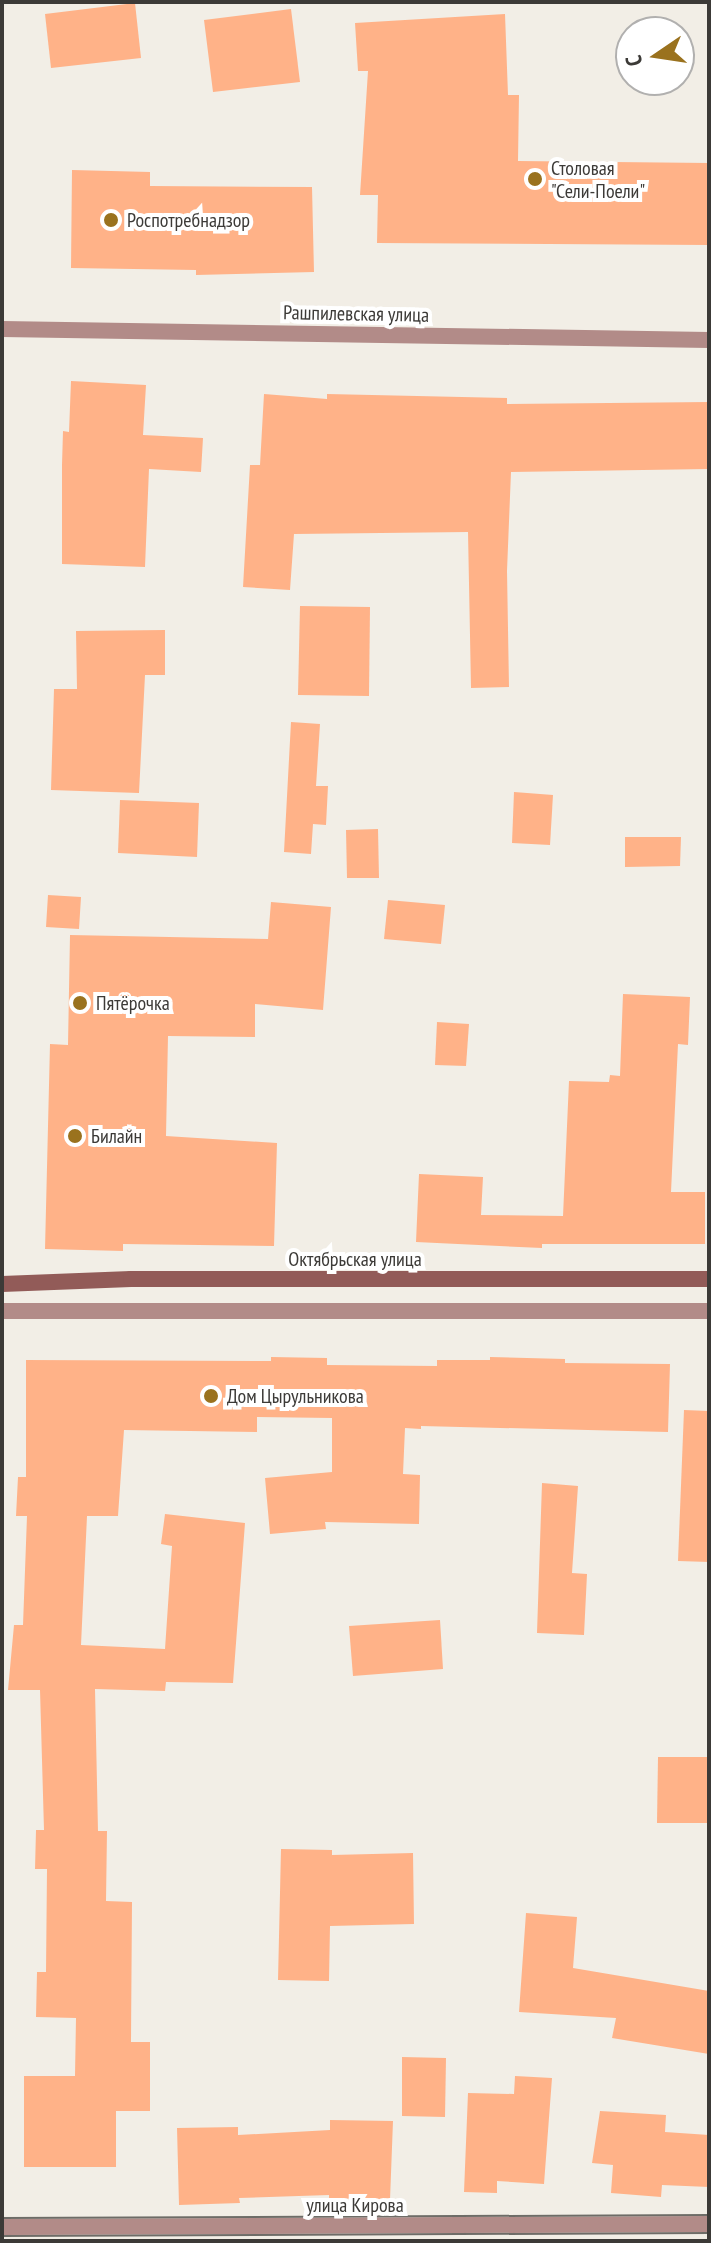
<!DOCTYPE html>
<html>
<head>
<meta charset="utf-8">
<style>
  body { margin:0 }
  #map { position:relative; width:711px; height:2243px; overflow:hidden; background:#f2eee6; font-family:"PT Sans Narrow",sans-serif }
  div>[style] { position:absolute }
  [style*='--x'] { left:calc(var(--x)*1px); top:calc(var(--y)*1px); width:calc(var(--w)*1px); rotate:calc(var(--a)*1deg) }
  .building>* { inset:0; background:#ffb288 }
  .minor>* { height:16px; margin:-8px; padding:0 8px; transform-origin:8px; border-radius:8px; background:#b28b88 }
  .tertiary>* { height:16px; margin:-8px; padding:0 8px; transform-origin:8px; border-radius:8px; background:#b28b88 }
  .secondary>* { height:16px; margin:-8px; padding:0 8px; transform-origin:8px; border-radius:8px; background:#925b58 }
  .tram>* { height:2px; margin:-1px; padding:0 1px; transform-origin:1px; border-radius:1px; background:#6e6c67 }
  .dots>* { width:22px; height:22px; translate:-50% -50%; box-sizing:border-box; border:4px solid #fff; border-radius:50% }
  span { translate:-50% -50%; white-space:nowrap; text-align:center; line-height:1.15; -webkit-text-stroke:8px #fff; paint-order:stroke }
  .poi-label { font-size:20px; color:#3c3a37 }
  .left { translate:0 -50%; text-align:left }
  .street-label { font-size:20px; color:#3c3a37 }
  .frame { position:absolute; inset:0; border:4px solid #3c3a37; pointer-events:none }
  .north { position:absolute; left:615px; top:16px; width:80px; height:80px; box-sizing:border-box; background:#fff; border:2px solid #b1b0af; border-radius:50%; rotate:257deg; font-size:22px; font-weight:700; line-height:32px; text-align:center; color:#3c3a37 }
  .north::after { content:''; display:block; margin:auto; width:28px; height:36px; background:#9a721e; clip-path:polygon(50% 0,100% 100%,50% 72%,0 100%) }
</style>
</head>
<body>
<div id="map">
  <div class="building">
    <i style="clip-path:polygon(135px 3px,141px 58px,51px 68px,45px 14px)"></i>
    <i style="clip-path:polygon(291px 9px,300px 82px,213px 92px,204px 20px)"></i>
    <i style="clip-path:polygon(505px 14px,508px 95px,519px 95px,518px 161px,709px 163px,709px 245px,377px 243px,378px 195px,360px 195px,368px 71px,358px 71px,355px 23px)"></i>
    <i style="clip-path:polygon(72px 170px,150px 172px,150px 186px,312px 187px,314px 272px,196px 275px,196px 270px,71px 268px)"></i>
    <i style="clip-path:polygon(71px 381px,146px 385px,143px 435px,203px 438px,201px 472px,149px 469px,145px 567px,62px 564px,62px 465px,63px 431px,69px 432px)"></i>
    <i style="clip-path:polygon(264px 394px,327px 399px,327px 394px,507px 398px,507px 404px,709px 402px,709px 469px,511px 472px,507px 571px,509px 687px,471px 688px,468px 532px,294px 534px,290px 590px,243px 587px,250px 465px,260px 465px)"></i>
    <i style="clip-path:polygon(300px 606px,370px 607px,369px 696px,298px 695px)"></i>
    <i style="clip-path:polygon(165px 630px,165px 675px,145px 675px,139px 793px,51px 790px,54px 689px,77px 689px,76px 631px)"></i>
    <i style="clip-path:polygon(291px 722px,320px 724px,316px 786px,328px 786px,326px 825px,313px 824px,311px 854px,284px 852px)"></i>
    <i style="clip-path:polygon(514px 792px,553px 795px,550px 845px,512px 843px)"></i>
    <i style="clip-path:polygon(120px 800px,199px 803px,197px 857px,118px 853px)"></i>
    <i style="clip-path:polygon(378px 829px,379px 878px,347px 878px,346px 830px)"></i>
    <i style="clip-path:polygon(625px 837px,681px 837px,680px 866px,625px 867px)"></i>
    <i style="clip-path:polygon(48px 895px,81px 897px,79px 929px,46px 927px)"></i>
    <i style="clip-path:polygon(388px 900px,445px 905px,441px 944px,384px 939px)"></i>
    <i style="clip-path:polygon(271px 902px,331px 907px,323px 1010px,255px 1004px,255px 1037px,168px 1036px,166px 1136px,277px 1143px,274px 1246px,123px 1244px,123px 1251px,45px 1249px,50px 1044px,68px 1045px,70px 935px,268px 939px)"></i>
    <i style="clip-path:polygon(623px 994px,690px 997px,688px 1045px,678px 1044px,671px 1192px,705px 1192px,705px 1244px,542px 1244px,542px 1248px,416px 1242px,419px 1174px,483px 1177px,481px 1215px,563px 1216px,569px 1081px,609px 1082px,610px 1075px,620px 1076px)"></i>
    <i style="clip-path:polygon(437px 1022px,469px 1024px,466px 1066px,435px 1065px)"></i>
    <i style="clip-path:polygon(271px 1357px,327px 1358px,327px 1365px,437px 1366px,437px 1360px,490px 1360px,490px 1357px,565px 1359px,565px 1363px,670px 1364px,668px 1432px,421px 1426px,421px 1429px,405px 1428px,403px 1474px,420px 1475px,419px 1524px,325px 1522px,326px 1529px,270px 1534px,265px 1478px,332px 1472px,332px 1418px,257px 1417px,257px 1432px,124px 1430px,118px 1516px,87px 1516px,81px 1645px,165px 1649px,172px 1546px,161px 1544px,165px 1514px,245px 1523px,233px 1683px,166px 1682px,165px 1691px,95px 1689px,98px 1831px,107px 1831px,106px 1901px,132px 1902px,131px 2042px,150px 2042px,150px 2111px,116px 2111px,116px 2167px,24px 2167px,24px 2076px,75px 2076px,76px 2018px,36px 2017px,37px 1972px,46px 1972px,47px 1869px,35px 1869px,36px 1830px,44px 1830px,40px 1690px,8px 1690px,14px 1625px,23px 1625px,27px 1516px,16px 1516px,18px 1477px,26px 1477px,26px 1360px,271px 1361px)"></i>
    <i style="clip-path:polygon(684px 1410px,709px 1411px,709px 1562px,678px 1561px)"></i>
    <i style="clip-path:polygon(542px 1483px,578px 1486px,572px 1573px,587px 1574px,584px 1635px,537px 1633px)"></i>
    <i style="clip-path:polygon(440px 1620px,443px 1669px,353px 1676px,349px 1626px)"></i>
    <i style="clip-path:polygon(658px 1757px,709px 1757px,709px 1823px,657px 1823px)"></i>
    <i style="clip-path:polygon(281px 1849px,332px 1850px,332px 1855px,413px 1853px,414px 1924px,330px 1926px,329px 1981px,278px 1980px)"></i>
    <i style="clip-path:polygon(526px 1913px,577px 1917px,573px 1968px,709px 1991px,709px 2054px,612px 2038px,616px 2018px,519px 2012px)"></i>
    <i style="clip-path:polygon(402px 2057px,446px 2058px,445px 2117px,402px 2116px)"></i>
    <i style="clip-path:polygon(515px 2076px,552px 2078px,544px 2184px,497px 2181px,497px 2193px,464px 2192px,468px 2093px,514px 2094px)"></i>
    <i style="clip-path:polygon(600px 2111px,666px 2115px,665px 2132px,709px 2135px,709px 2187px,662px 2185px,661px 2197px,611px 2193px,613px 2165px,592px 2163px)"></i>
    <i style="clip-path:polygon(330px 2120px,393px 2121px,390px 2200px,329px 2198px,329px 2195px,239px 2198px,240px 2203px,179px 2205px,177px 2128px,238px 2127px,238px 2135px,330px 2130px)"></i>
  </div>
  <div class="minor">
    <i style="--x:2;--y:2227;--w:707;--a:-0.24"></i>
  </div>
  <div class="tertiary">
    <i style="--x:2;--y:329;--w:707;--a:0.89"></i>
    <i style="--x:2;--y:1311;--w:707;--a:0"></i>
  </div>
  <div class="secondary">
    <i style="--x:2;--y:1284;--w:129;--a:-2.2"></i>
    <i style="--x:131;--y:1279;--w:578;--a:0"></i>
  </div>
  <div class="tram">
    <i style="--x:2;--y:2218;--w:707;--a:-0.24"></i>
    <i style="--x:2;--y:2236;--w:707;--a:-0.24"></i>
  </div>
  <div class="dots">
    <i style="left:535px;top:179px;background:#9a721e"></i>
    <i style="left:111px;top:220px;background:#9a721e"></i>
    <i style="left:80px;top:1003px;background:#9a721e"></i>
    <i style="left:75px;top:1136px;background:#9a721e"></i>
    <i style="left:211px;top:1396px;background:#9a721e"></i>
  </div>
  <div class="poi-label">
    <span class="left" style="left:551px;top:180px">Столовая<br>"Сели-Поели"</span>
    <span class="left" style="left:127px;top:220px">Роспотребнадзор</span>
    <span class="left" style="left:96px;top:1003px">Пятёрочка</span>
    <span class="left" style="left:91px;top:1136px">Билайн</span>
    <span class="left" style="left:227px;top:1396px">Дом Цырульникова</span>
  </div>
  <div class="street-label">
    <span style="left:356px;top:314px;rotate:1deg">Рашпилевская улица</span>
    <span style="left:355px;top:1259px">Октябрьская улица</span>
    <span style="left:355px;top:2205px">улица Кирова</span>
  </div>
  <div class="frame"></div>
  <div class="north">С</div>
</div>
</body>
</html>
